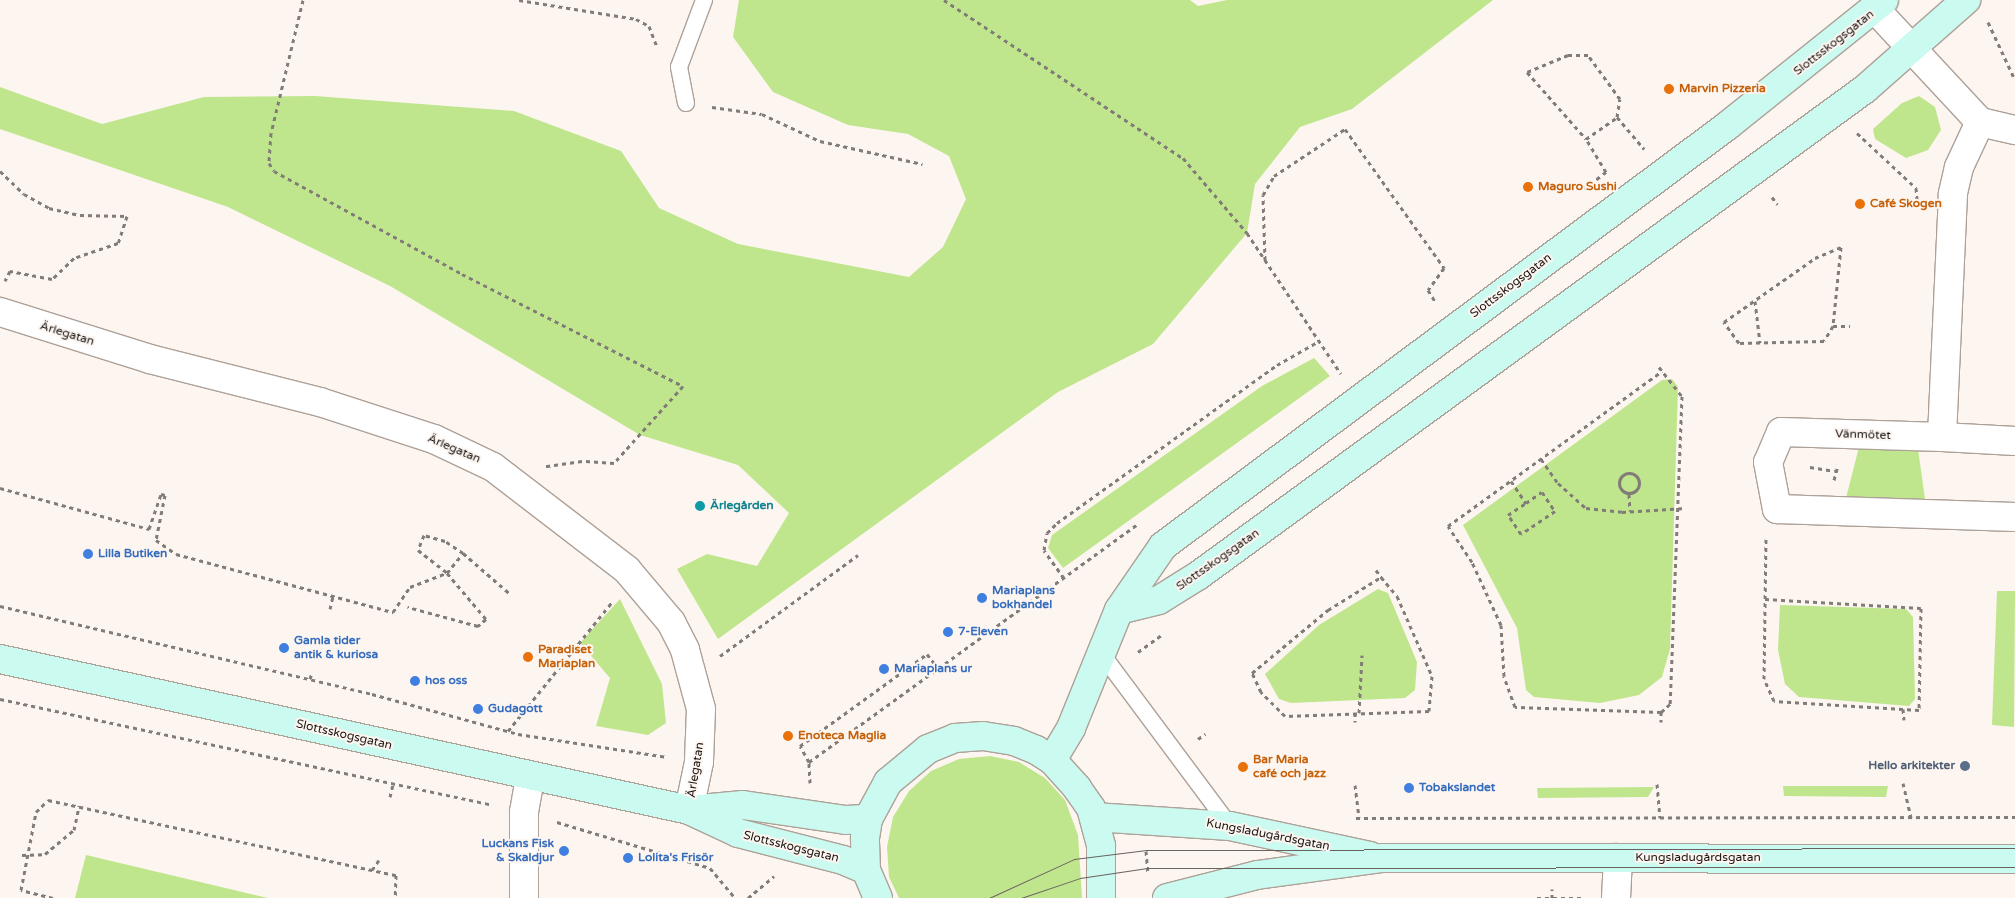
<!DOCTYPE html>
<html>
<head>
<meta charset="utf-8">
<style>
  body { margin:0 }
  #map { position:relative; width:2015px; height:898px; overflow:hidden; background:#fdf5f0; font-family:"Varela Round",sans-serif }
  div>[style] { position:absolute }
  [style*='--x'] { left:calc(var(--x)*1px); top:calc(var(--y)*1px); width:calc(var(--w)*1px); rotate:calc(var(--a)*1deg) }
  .green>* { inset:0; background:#c0e68d }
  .path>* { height:3px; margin-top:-1.5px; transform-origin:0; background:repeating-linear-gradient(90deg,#827c78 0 4px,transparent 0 8px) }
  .path>.ring { margin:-1.5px; padding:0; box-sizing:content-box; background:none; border:3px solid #827c78; border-radius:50% }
  .roads { filter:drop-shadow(1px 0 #ada198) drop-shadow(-1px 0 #ada198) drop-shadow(0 1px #ada198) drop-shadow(0 -1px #ada198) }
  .lane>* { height:16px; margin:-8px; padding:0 8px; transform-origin:8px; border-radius:8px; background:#fff }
  .street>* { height:28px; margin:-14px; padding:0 14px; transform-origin:14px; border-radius:14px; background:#fff }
  .secondary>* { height:28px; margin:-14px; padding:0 14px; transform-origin:14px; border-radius:14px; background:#cbfaf0 }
  .tram>* { height:1px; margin:-0.5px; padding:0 0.5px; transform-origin:0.5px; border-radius:0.5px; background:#69635f }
  .dots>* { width:14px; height:14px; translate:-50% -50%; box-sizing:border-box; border:2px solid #fdf5f0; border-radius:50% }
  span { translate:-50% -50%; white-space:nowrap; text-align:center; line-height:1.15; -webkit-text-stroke:4px #fdf5f0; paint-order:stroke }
  .street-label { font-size:12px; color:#1c1714 }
  .food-label { font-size:12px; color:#c56008; font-weight:700 }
  .left { translate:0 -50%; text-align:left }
  .culture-label { font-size:12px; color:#0d838f; font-weight:700 }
  .shop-label { font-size:12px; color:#366cbe; font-weight:700 }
  .right { translate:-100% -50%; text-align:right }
  .service-label { font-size:12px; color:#4e5e75; font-weight:700 }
</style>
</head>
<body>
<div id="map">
  <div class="green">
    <i style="clip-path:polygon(739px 0,1190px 0,1198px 6px,1227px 0,1493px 0,1352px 109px,1300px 127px,1255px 184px,1247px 233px,1153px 344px,1058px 392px,718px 639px,677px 569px,707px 554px,757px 566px,789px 513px,738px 465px,640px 435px,390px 286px,228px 207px,0 129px,0 87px,102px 124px,204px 97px,315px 96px,514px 111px,621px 151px,659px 208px,738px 244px,909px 277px,943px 247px,966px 199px,949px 156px,908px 134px,848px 125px,773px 92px,733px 37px)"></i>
    <i style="clip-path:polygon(1919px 96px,1935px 107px,1941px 130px,1928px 150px,1906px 158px,1875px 139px,1873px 129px,1902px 103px)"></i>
    <i style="clip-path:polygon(1314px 358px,1330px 376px,1063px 568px,1048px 548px,1052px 535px,1262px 386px)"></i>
    <i style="clip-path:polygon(1672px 379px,1678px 387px,1670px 649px,1662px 677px,1639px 695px,1600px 703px,1534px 697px,1526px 690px,1517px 628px,1463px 525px,1662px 380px)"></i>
    <i style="clip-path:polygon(1859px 447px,1918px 449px,1925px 499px,1846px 498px)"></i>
    <i style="clip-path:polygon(1378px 589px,1388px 593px,1417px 662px,1415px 690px,1405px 698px,1291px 703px,1279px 699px,1265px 674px,1319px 625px)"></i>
    <i style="clip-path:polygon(1997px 591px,2015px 591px,2014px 727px,1992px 725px)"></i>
    <i style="clip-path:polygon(620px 599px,662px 684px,666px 723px,648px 735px,596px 726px,610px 678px,580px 643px)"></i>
    <i style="clip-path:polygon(1780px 605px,1906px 609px,1913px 617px,1915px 699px,1909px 706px,1799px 697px,1785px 684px,1778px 650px)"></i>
    <i style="clip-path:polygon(990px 756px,1019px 762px,1045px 778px,1065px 800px,1078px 835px,1082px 898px,899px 898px,889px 877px,887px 847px,893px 817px,909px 791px,931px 771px,959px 759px)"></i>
    <i style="clip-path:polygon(1783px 786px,1888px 786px,1886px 797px,1784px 796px)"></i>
    <i style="clip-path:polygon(1654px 787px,1648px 797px,1538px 798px,1537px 788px)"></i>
    <i style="clip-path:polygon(86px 855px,268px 898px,75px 898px)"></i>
  </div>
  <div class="path">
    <i style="--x:303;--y:0;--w:137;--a:103.5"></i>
    <i style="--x:271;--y:133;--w:30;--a:94"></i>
    <i style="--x:269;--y:163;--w:9;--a:58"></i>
    <i style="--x:274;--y:171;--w:214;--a:28.7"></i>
    <i style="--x:462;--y:274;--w:248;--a:26.9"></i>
    <i style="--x:683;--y:386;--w:103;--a:131.9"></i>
    <i style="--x:614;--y:463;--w:32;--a:-176"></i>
    <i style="--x:582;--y:461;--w:37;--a:172"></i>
    <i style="--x:519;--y:0;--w:119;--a:9.2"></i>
    <i style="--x:636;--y:19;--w:15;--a:28"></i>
    <i style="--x:649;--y:26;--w:22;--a:69"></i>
    <i style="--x:944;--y:0;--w:287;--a:33.5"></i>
    <i style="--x:1183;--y:158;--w:99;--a:49.5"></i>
    <i style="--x:1247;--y:233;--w:169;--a:56.3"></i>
    <i style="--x:1988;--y:22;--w:64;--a:65"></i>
    <i style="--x:712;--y:107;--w:50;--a:8"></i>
    <i style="--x:762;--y:114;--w:64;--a:25"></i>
    <i style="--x:820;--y:141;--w:105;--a:12.7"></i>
    <i style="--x:1617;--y:117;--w:42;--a:49.8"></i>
    <i style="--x:1857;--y:133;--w:81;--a:43"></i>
    <i style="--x:1916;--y:188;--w:22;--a:85"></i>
    <i style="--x:0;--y:171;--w:33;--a:44"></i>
    <i style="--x:24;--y:194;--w:29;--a:29"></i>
    <i style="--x:49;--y:208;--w:32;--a:13"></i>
    <i style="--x:80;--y:215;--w:47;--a:1.2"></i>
    <i style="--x:127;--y:216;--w:28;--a:108"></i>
    <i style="--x:118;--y:243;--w:46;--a:161.2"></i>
    <i style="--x:74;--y:258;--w:30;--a:136"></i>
    <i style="--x:52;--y:279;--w:43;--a:-169.2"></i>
    <i style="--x:10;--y:271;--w:11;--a:117"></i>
    <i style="--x:1584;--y:189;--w:28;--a:-38"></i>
    <i style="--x:1606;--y:172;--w:39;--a:-121"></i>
    <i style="--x:1586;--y:139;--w:38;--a:-35"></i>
    <i style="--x:1617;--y:117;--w:18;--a:-81"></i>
    <i style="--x:1620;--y:99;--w:54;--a:-126"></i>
    <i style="--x:1588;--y:55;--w:20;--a:180"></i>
    <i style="--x:1568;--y:55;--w:44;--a:157.5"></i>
    <i style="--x:1527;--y:72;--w:89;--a:48.6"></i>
    <i style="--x:1772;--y:197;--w:9;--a:54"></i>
    <i style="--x:1265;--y:260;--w:65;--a:-91.8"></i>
    <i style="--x:1263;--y:195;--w:22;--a:-60"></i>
    <i style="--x:1274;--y:176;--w:85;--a:-33.5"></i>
    <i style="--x:1345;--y:129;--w:171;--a:54.5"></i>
    <i style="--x:1444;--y:268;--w:27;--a:126"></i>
    <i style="--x:1428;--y:290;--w:15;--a:58"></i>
    <i style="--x:1755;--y:301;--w:42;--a:83.2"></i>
    <i style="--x:1833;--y:326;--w:17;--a:121"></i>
    <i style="--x:1824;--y:341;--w:85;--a:178.7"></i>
    <i style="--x:1739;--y:343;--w:26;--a:-126"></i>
    <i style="--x:1724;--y:322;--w:111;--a:-35.1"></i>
    <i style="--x:1815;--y:258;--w:28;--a:-23"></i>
    <i style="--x:1841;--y:247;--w:79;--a:95.8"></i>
    <i style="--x:1833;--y:326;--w:17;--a:0"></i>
    <i style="--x:1659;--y:367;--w:37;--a:52"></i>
    <i style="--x:1682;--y:396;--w:308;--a:92.2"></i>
    <i style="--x:1670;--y:704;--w:12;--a:138"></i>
    <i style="--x:1661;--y:712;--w:146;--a:-178"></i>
    <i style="--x:1515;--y:707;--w:33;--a:-110"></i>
    <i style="--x:1504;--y:676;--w:51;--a:-93.4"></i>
    <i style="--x:1501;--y:625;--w:69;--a:-114.7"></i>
    <i style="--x:1472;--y:562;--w:43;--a:-123.7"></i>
    <i style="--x:1448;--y:526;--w:264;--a:-35.9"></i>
    <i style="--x:1541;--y:459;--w:29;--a:55"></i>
    <i style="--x:1558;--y:483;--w:38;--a:42"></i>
    <i style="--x:1586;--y:508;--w:36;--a:6"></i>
    <i style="--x:1622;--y:512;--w:64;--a:-3.6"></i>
    <i style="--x:1810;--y:467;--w:25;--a:9"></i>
    <i class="ring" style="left:1619px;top:473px;width:17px;height:17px"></i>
    <i style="--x:1834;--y:480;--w:16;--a:-75"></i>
    <i style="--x:1511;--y:481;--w:27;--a:56"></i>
    <i style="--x:1526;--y:503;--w:19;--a:-35"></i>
    <i style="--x:1542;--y:492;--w:23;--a:56"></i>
    <i style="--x:1555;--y:511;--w:41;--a:145.9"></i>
    <i style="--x:1521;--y:534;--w:23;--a:-124"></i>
    <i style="--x:1508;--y:515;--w:22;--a:-34"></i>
    <i style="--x:0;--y:488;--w:155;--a:15.4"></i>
    <i style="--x:149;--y:529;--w:37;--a:-71"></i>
    <i style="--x:161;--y:494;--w:4;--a:14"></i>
    <i style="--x:165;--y:495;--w:46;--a:101.3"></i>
    <i style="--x:156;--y:540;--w:24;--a:35"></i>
    <i style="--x:176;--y:554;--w:225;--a:15"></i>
    <i style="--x:393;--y:612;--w:30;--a:-56"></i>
    <i style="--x:410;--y:587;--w:40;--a:-21"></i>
    <i style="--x:447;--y:573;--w:60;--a:49.7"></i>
    <i style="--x:486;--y:619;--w:11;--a:139"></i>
    <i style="--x:478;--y:626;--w:73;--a:-164.8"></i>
    <i style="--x:1629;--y:494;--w:17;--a:87"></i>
    <i style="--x:463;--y:553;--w:22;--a:-146"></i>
    <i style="--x:445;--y:541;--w:22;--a:-164"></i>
    <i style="--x:424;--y:535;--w:16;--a:112"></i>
    <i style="--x:418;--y:550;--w:37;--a:38"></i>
    <i style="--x:447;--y:573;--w:26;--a:-51"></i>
    <i style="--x:463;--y:553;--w:61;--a:41"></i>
    <i style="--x:1376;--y:570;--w:9;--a:54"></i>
    <i style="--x:1381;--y:577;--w:25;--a:50"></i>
    <i style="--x:1397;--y:596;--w:87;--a:66.4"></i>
    <i style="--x:1432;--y:676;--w:35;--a:95"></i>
    <i style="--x:1429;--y:711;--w:144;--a:178"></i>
    <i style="--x:1285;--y:716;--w:34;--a:-135"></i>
    <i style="--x:1261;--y:692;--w:21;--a:-115"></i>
    <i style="--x:1252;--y:673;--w:99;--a:-39.7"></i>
    <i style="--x:1328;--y:610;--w:62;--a:-31.9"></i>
    <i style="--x:1064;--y:578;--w:34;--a:-126"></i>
    <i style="--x:1044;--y:550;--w:17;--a:-80"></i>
    <i style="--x:1047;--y:533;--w:14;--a:-45"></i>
    <i style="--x:1057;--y:523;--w:271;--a:-35.7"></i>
    <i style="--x:1277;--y:365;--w:48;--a:-29.7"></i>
    <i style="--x:1765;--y:599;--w:156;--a:3.3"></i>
    <i style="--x:1921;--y:608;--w:102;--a:91.1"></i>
    <i style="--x:1919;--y:710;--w:145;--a:-176.4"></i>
    <i style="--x:1774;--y:701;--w:24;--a:-114"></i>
    <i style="--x:1764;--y:679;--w:140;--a:-89.2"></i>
    <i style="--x:0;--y:606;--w:382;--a:13.3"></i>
    <i style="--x:372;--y:694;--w:151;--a:15.3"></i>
    <i style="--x:518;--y:734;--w:151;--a:8.8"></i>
    <i style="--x:330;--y:609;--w:13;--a:-77"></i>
    <i style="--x:1138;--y:652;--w:29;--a:-36"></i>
    <i style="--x:720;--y:656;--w:171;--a:-36.2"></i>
    <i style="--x:310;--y:679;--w:7;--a:-74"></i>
    <i style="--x:0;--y:699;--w:504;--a:12.13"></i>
    <i style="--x:1903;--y:709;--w:11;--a:85"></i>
    <i style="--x:1661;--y:712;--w:10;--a:90"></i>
    <i style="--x:1355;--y:713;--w:9;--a:90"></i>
    <i style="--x:1359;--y:713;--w:58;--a:-87"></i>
    <i style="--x:508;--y:731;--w:167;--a:-51.1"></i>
    <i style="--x:1198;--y:739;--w:9;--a:-36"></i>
    <i style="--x:809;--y:762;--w:18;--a:-119"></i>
    <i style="--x:800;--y:746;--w:22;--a:-36"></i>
    <i style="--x:818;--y:733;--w:135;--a:-35.9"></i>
    <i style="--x:927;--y:654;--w:16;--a:52"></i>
    <i style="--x:810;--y:783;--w:21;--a:-93"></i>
    <i style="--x:809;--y:762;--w:405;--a:-35.9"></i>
    <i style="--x:1903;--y:783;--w:36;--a:77"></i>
    <i style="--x:1657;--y:784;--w:34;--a:85"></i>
    <i style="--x:1355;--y:785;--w:33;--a:83"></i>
    <i style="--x:390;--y:797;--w:13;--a:-77"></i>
    <i style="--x:1356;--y:818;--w:659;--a:-0.09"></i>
    <i style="--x:557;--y:822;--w:160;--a:16.7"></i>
    <i style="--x:710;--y:868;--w:39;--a:50"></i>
    <i style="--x:1146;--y:851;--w:21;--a:85"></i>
    <i style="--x:22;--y:855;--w:23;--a:-2"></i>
    <i style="--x:45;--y:854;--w:38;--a:-40"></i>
    <i style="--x:74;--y:830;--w:25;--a:-78"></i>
    <i style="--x:372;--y:870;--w:12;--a:-55"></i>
    <i style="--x:53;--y:898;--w:33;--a:-166"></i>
    <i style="--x:21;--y:890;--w:79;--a:-79.1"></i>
    <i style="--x:36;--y:812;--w:17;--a:-45"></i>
    <i style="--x:48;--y:800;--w:356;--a:12.2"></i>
    <i style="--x:396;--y:875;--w:23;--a:92"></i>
    <i style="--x:748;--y:898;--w:34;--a:-40"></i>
    <i style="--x:1537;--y:898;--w:44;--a:0"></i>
    <i style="--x:1552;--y:898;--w:9;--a:-90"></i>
  </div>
  <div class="roads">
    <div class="lane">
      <i style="--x:686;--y:103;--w:37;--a:-101"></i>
      <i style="--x:679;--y:67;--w:72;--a:-69.5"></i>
      <i style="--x:1101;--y:653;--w:216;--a:53.3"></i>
    </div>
    <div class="street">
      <i style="--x:1875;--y:9;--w:154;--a:47.1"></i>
      <i style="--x:1980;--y:122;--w:36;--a:13"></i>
      <i style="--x:1980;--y:122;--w:50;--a:115"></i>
      <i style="--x:1959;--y:167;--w:28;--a:103"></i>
      <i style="--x:1953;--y:194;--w:243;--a:92.6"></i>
      <i style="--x:1942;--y:437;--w:161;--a:-178.2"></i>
      <i style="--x:1781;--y:432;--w:33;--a:113"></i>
      <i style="--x:1768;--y:462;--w:48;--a:79.2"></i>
      <i style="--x:1777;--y:509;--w:238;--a:1.9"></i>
      <i style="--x:0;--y:312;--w:157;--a:17.4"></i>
      <i style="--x:150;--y:359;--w:175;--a:14.2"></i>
      <i style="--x:320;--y:402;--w:120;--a:18"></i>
      <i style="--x:434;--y:439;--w:65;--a:25.4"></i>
      <i style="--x:493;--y:467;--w:169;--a:37.5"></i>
      <i style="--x:627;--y:570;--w:68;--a:49.8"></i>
      <i style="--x:671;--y:622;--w:31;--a:63"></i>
      <i style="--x:685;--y:650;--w:61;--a:74.8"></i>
      <i style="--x:701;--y:709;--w:53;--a:92.2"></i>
      <i style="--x:699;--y:762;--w:49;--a:101.8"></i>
      <i style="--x:1942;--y:437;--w:73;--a:3.1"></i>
      <i style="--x:524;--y:898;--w:86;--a:-90"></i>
      <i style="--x:524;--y:812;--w:36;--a:-80"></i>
      <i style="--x:1616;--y:898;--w:40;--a:-87.1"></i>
    </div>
    <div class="secondary">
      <i style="--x:1119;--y:610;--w:41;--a:-14"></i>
      <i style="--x:1159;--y:600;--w:47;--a:-32"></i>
      <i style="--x:1199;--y:575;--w:824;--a:-36.12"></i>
      <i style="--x:1865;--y:89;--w:135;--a:-41.4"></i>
      <i style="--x:0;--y:659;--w:705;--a:12.36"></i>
      <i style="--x:689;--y:810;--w:54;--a:25.1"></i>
      <i style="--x:738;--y:833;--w:108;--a:14.4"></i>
      <i style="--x:843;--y:860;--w:25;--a:23"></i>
      <i style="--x:1052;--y:760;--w:37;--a:-59"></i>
      <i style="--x:1071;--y:728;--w:127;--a:-67.9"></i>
      <i style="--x:1119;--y:610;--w:78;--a:-55.5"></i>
      <i style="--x:1163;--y:546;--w:703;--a:-36.67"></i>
      <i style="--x:1727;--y:126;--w:201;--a:-38.7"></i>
      <i style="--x:689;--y:810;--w:54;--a:-5.3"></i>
      <i style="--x:743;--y:805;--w:104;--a:8.3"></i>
      <i style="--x:846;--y:820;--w:22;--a:-3"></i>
      <i style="--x:1094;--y:817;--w:136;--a:3.8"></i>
      <i style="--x:1230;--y:826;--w:143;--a:12.1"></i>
      <i style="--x:878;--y:898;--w:30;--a:-113"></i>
      <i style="--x:866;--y:870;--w:32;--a:-92"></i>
      <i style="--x:865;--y:838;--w:19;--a:-81"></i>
      <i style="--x:868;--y:819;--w:42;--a:-61.6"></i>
      <i style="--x:888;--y:782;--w:52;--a:-39.5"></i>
      <i style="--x:928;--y:749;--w:29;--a:-22"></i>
      <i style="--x:955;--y:738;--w:28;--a:-4"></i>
      <i style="--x:983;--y:736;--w:31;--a:9"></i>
      <i style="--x:1014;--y:741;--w:24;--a:22"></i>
      <i style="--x:1036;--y:750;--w:19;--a:32"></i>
      <i style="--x:1052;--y:760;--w:38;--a:48"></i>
      <i style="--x:1077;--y:788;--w:24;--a:55"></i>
      <i style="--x:1091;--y:808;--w:39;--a:75"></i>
      <i style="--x:1101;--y:846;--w:52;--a:90"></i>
      <i style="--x:1167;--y:898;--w:93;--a:-14.3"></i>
      <i style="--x:1257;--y:875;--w:125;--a:-7.8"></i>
      <i style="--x:1381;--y:858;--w:634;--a:0.09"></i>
    </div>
  </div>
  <div class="tram">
    <i style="--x:989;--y:898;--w:94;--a:-24.6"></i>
    <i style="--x:1074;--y:859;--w:73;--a:-7.1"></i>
    <i style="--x:1146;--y:850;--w:869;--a:-0.13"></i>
    <i style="--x:1021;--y:898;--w:62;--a:-18.7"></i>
    <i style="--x:1080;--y:878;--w:68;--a:-8.5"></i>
    <i style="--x:1147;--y:868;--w:868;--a:-0.07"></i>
  </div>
  <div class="dots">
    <i style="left:1669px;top:89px;background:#e8710a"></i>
    <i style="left:1528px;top:187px;background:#e8710a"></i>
    <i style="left:1860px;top:204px;background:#e8710a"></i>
    <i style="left:700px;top:506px;background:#0f9aa8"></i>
    <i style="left:88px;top:554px;background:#3f7fe0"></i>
    <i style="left:982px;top:598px;background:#3f7fe0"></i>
    <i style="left:948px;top:632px;background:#3f7fe0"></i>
    <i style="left:284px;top:648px;background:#3f7fe0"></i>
    <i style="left:528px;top:657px;background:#e8710a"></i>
    <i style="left:884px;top:669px;background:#3f7fe0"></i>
    <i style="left:415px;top:681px;background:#3f7fe0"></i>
    <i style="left:478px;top:709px;background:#3f7fe0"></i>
    <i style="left:788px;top:736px;background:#e8710a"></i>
    <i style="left:1965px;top:766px;background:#5c6f8a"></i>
    <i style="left:1243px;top:767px;background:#e8710a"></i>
    <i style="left:1409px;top:788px;background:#3f7fe0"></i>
    <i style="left:564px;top:851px;background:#3f7fe0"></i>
    <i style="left:628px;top:858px;background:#3f7fe0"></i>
  </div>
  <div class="street-label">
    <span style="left:1834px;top:43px;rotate:-38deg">Slottsskogsgatan</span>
    <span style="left:1511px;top:286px;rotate:-37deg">Slottsskogsgatan</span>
    <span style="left:67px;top:334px;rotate:17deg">Ärlegatan</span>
    <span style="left:1863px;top:435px;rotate:2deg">Vänmötet</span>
    <span style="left:454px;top:449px;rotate:23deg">Ärlegatan</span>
    <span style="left:1218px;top:560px;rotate:-35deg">Slottsskogsgatan</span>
    <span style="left:344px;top:735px;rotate:13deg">Slottsskogsgatan</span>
    <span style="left:696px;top:770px;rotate:-81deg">Ärlegatan</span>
    <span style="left:1268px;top:835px;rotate:11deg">Kungsladugårdsgatan</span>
    <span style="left:791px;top:847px;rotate:14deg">Slottsskogsgatan</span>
    <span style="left:1698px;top:858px">Kungsladugårdsgatan</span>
  </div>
  <div class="food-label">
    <span class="left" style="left:1679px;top:89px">Marvin Pizzeria</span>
    <span class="left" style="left:1538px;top:187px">Maguro Sushi</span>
    <span class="left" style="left:1870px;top:204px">Café Skogen</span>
    <span class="left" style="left:538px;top:657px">Paradiset<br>Mariaplan</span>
    <span class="left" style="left:798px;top:736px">Enoteca Maglia</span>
    <span class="left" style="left:1253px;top:767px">Bar Maria<br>café och jazz</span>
  </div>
  <div class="culture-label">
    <span class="left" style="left:710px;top:506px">Ärlegården</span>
  </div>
  <div class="shop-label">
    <span class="left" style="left:98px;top:554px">Lilla Butiken</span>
    <span class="left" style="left:992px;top:598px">Mariaplans<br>bokhandel</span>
    <span class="left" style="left:958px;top:632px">7-Eleven</span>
    <span class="left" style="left:294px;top:648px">Gamla tider<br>antik &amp; kuriosa</span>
    <span class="left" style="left:894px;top:669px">Mariaplans ur</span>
    <span class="left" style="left:425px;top:681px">hos oss</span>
    <span class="left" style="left:488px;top:709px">Gudagott</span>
    <span class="left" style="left:1419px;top:788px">Tobakslandet</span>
    <span class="right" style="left:554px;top:851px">Luckans Fisk<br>&amp; Skaldjur</span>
    <span class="left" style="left:638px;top:858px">Lolita's Frisör</span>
  </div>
  <div class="service-label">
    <span class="right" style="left:1955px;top:766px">Hello arkitekter</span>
  </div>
</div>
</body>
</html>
